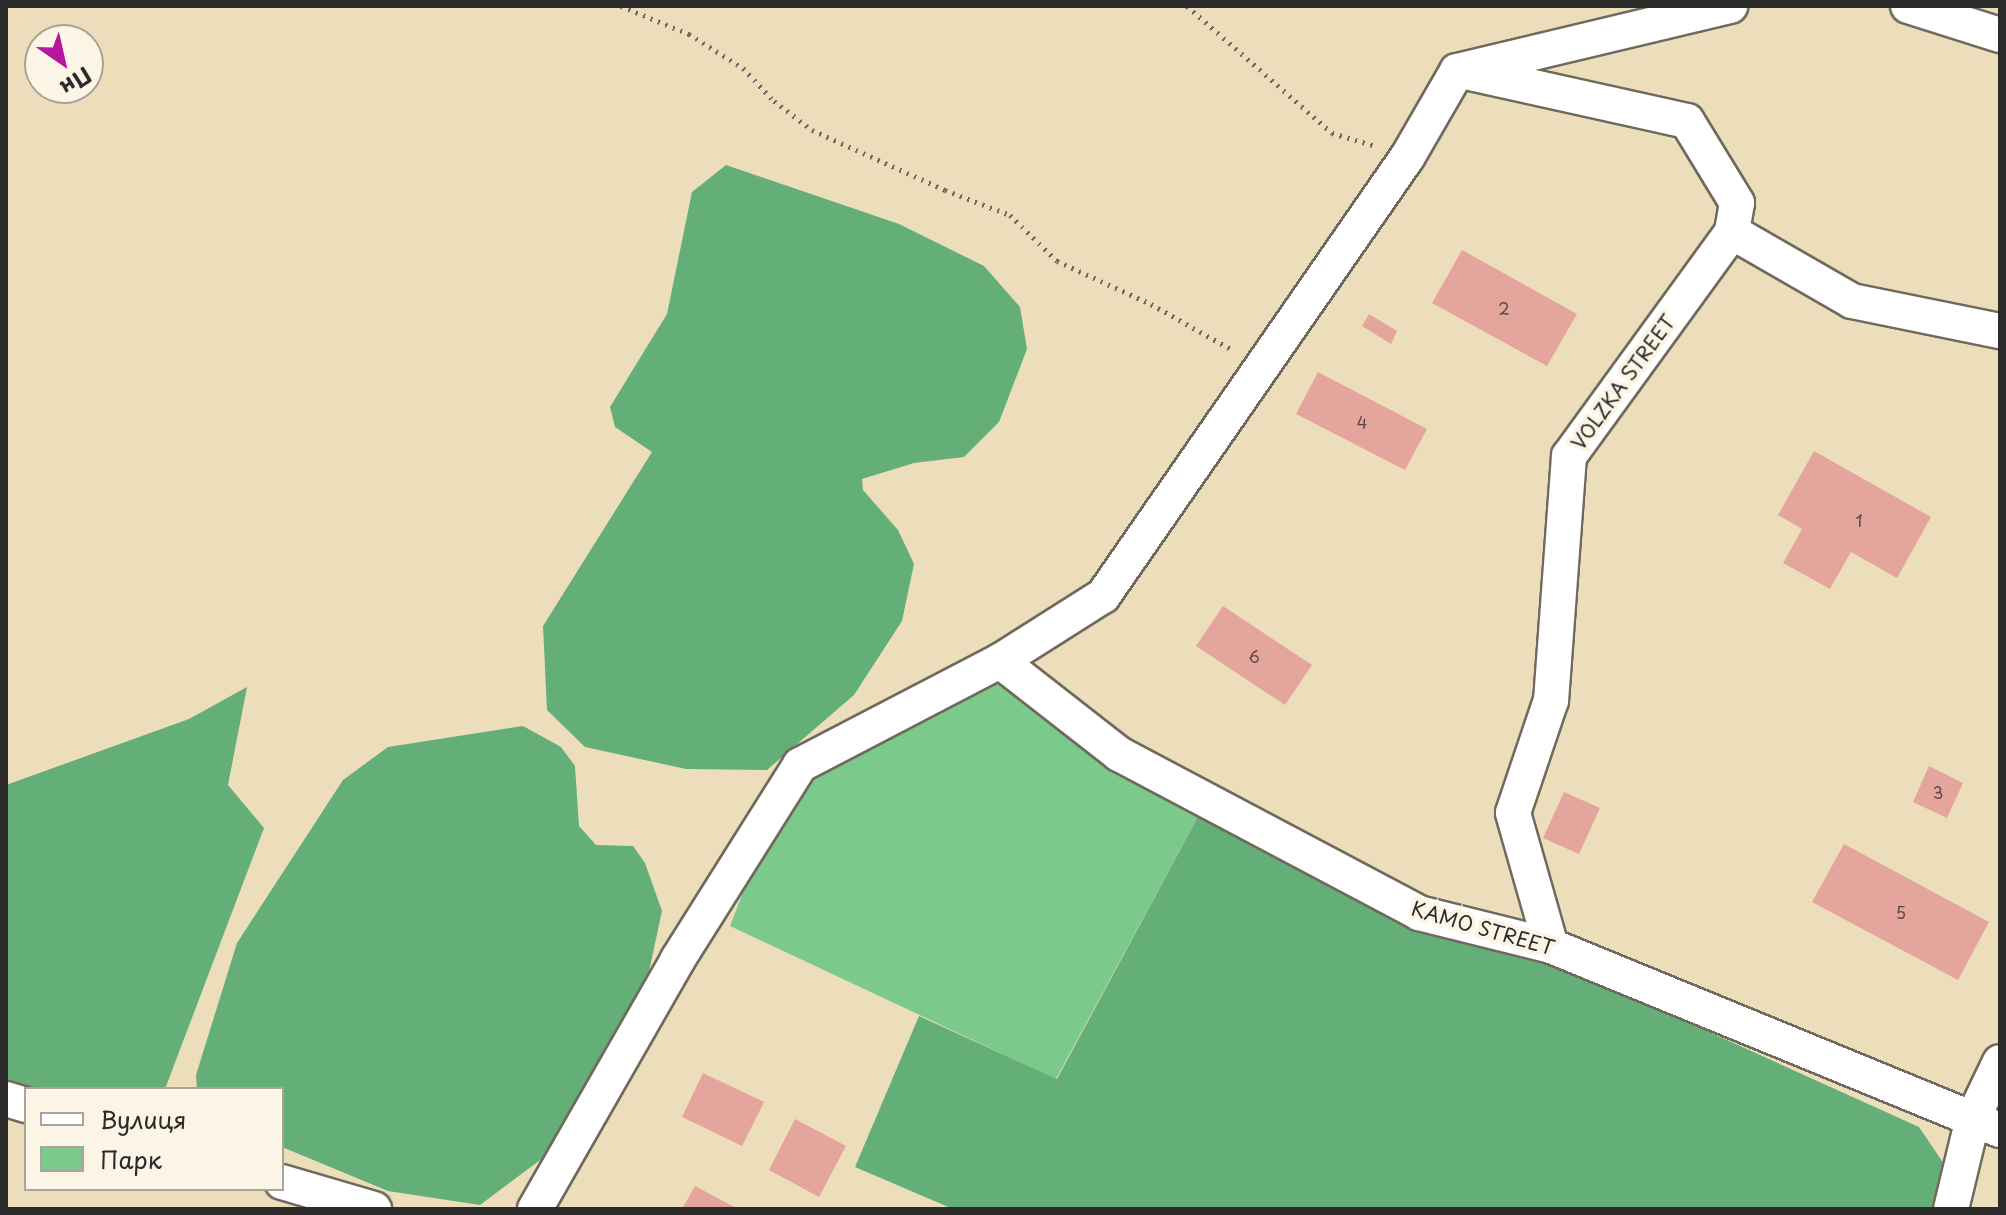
<!DOCTYPE html>
<html>
<head>
<meta charset="utf-8">
<style>
  body { margin:0 }
  #map { position:relative; width:2006px; height:1215px; overflow:hidden; background:#eddebb; font-family:"Playpen Sans",sans-serif }
  div>[style] { position:absolute }
  [style*='--x'] { left:calc(var(--x)*1px); top:calc(var(--y)*1px); width:calc(var(--w)*1px); rotate:calc(var(--a)*1deg) }
  .green>* { inset:0; background:#7bca8b }
  .forest>* { inset:0; background:#64ae77 }
  .building>* { inset:0; background:#e4a59c }
  .path>* { height:5px; margin-top:-2.5px; transform-origin:0; background:repeating-linear-gradient(90deg,#6f6a5d 0 2px,transparent 0 8px) }
  .roads { filter:drop-shadow(2px 0 #6f6a5d) drop-shadow(-2px 0 #6f6a5d) drop-shadow(0 2px #6f6a5d) drop-shadow(0 -2px #6f6a5d) }
  .minor>* { height:34px; margin:-17px; padding:0 17px; transform-origin:17px; border-radius:17px; background:#fff }
  span { translate:-50% -50%; white-space:nowrap; text-align:center; line-height:1.15; -webkit-text-stroke:8px #fcf5e5; paint-order:stroke }
  .number-label { font-size:16px; color:#594a47 }
  .number-label span { -webkit-text-stroke-width:0 }
  .street-label { font-size:20px; color:#2b2b2b }
  .frame { position:absolute; inset:0; border:8px solid #2b2b2b; pointer-events:none }
  .legend { position:absolute; left:24px; top:1087px; width:260px; height:104px; box-sizing:border-box; background:#fcf5e5; border:2px solid #a8a49b; margin:0; padding:10px 14px; list-style:none; font-size:24px; color:#2b2b2b }
  .legend li { display:flex; align-items:center; gap:16px; height:40px }
  .legend b { width:40px; border:2px solid #a8a49b }
  .north { position:absolute; left:24px; top:24px; width:80px; height:80px; box-sizing:border-box; background:#fcf5e5; border:2px solid #a8a49b; border-radius:50%; rotate:146deg; font-size:22px; font-weight:700; line-height:32px; text-align:center; color:#2b2b2b }
  .north::after { content:''; display:block; margin:auto; width:28px; height:36px; background:#b5179e; clip-path:polygon(50% 0,100% 100%,50% 72%,0 100%) }
</style>
</head>
<body>
<div id="map">
  <div class="green">
    <i style="clip-path:polygon(1000px 682px,1110px 770px,1201px 811px,1056px 1079px,730px 926px,743px 892px,814px 779px)"></i>
  </div>
  <div class="forest">
    <i style="clip-path:polygon(726px 165px,899px 224px,984px 266px,1020px 307px,1027px 349px,999px 422px,964px 457px,914px 463px,862px 479px,863px 490px,898px 530px,914px 564px,902px 621px,854px 695px,767px 770px,686px 769px,585px 747px,547px 710px,543px 626px,652px 452px,615px 427px,610px 407px,667px 314px,692px 192px)"></i>
    <i style="clip-path:polygon(247px 687px,228px 785px,264px 828px,165px 1089px,6px 1087px,6px 785px,189px 719px)"></i>
    <i style="clip-path:polygon(523px 726px,561px 747px,575px 766px,579px 826px,596px 845px,633px 846px,645px 863px,662px 911px,645px 990px,571px 1137px,480px 1205px,388px 1191px,282px 1147px,282px 1089px,197px 1089px,196px 1075px,237px 943px,343px 780px,388px 747px)"></i>
    <i style="clip-path:polygon(1201px 811px,1559px 964px,1919px 1127px,1967px 1198px,1967px 1209px,953px 1209px,855px 1167px,919px 1016px,1057px 1079px)"></i>
  </div>
  <div class="building">
    <i style="clip-path:polygon(1462px 250px,1577px 314px,1547px 366px,1432px 303px)"></i>
    <i style="clip-path:polygon(1369px 314px,1397px 331px,1391px 344px,1362px 326px)"></i>
    <i style="clip-path:polygon(1318px 372px,1427px 429px,1405px 470px,1296px 414px)"></i>
    <i style="clip-path:polygon(1814px 451px,1931px 517px,1897px 578px,1851px 552px,1830px 589px,1783px 563px,1802px 529px,1778px 515px)"></i>
    <i style="clip-path:polygon(1223px 606px,1312px 665px,1285px 705px,1196px 646px)"></i>
    <i style="clip-path:polygon(1929px 766px,1963px 783px,1947px 818px,1913px 802px)"></i>
    <i style="clip-path:polygon(1564px 792px,1600px 808px,1579px 854px,1543px 838px)"></i>
    <i style="clip-path:polygon(1844px 844px,1989px 922px,1958px 980px,1812px 902px)"></i>
    <i style="clip-path:polygon(703px 1073px,764px 1102px,742px 1146px,682px 1117px)"></i>
    <i style="clip-path:polygon(795px 1119px,846px 1146px,819px 1197px,769px 1170px)"></i>
    <i style="clip-path:polygon(695px 1186px,738px 1209px,682px 1209px)"></i>
  </div>
  <div class="path">
    <i style="--x:621;--y:6;--w:74;--a:22.4"></i>
    <i style="--x:689;--y:34;--w:64;--a:32.2"></i>
    <i style="--x:743;--y:68;--w:45;--a:46.8"></i>
    <i style="--x:774;--y:101;--w:48;--a:37.3"></i>
    <i style="--x:812;--y:130;--w:146;--a:24.3"></i>
    <i style="--x:945;--y:190;--w:70;--a:21"></i>
    <i style="--x:1010;--y:215;--w:66;--a:44.4"></i>
    <i style="--x:1057;--y:261;--w:103;--a:24.6"></i>
    <i style="--x:1151;--y:304;--w:95;--a:29.5"></i>
    <i style="--x:1187;--y:6;--w:193;--a:41.2"></i>
    <i style="--x:1332;--y:133;--w:46;--a:16.5"></i>
  </div>
  <div class="roads">
    <div class="minor">
      <i style="--x:1908;--y:6;--w:96;--a:17.5"></i>
      <i style="--x:1466;--y:72;--w:226;--a:12.5"></i>
      <i style="--x:1687;--y:121;--w:96;--a:58.6"></i>
      <i style="--x:1737;--y:203;--w:29;--a:100"></i>
      <i style="--x:1732;--y:232;--w:277;--a:126"></i>
      <i style="--x:1569;--y:456;--w:245;--a:94.2"></i>
      <i style="--x:1551;--y:700;--w:119;--a:108.6"></i>
      <i style="--x:1513;--y:813;--w:138;--a:74.1"></i>
      <i style="--x:1732;--y:232;--w:138;--a:29.9"></i>
      <i style="--x:1852;--y:301;--w:151;--a:11.5"></i>
      <i style="--x:1000;--y:661;--w:151;--a:38"></i>
      <i style="--x:1119;--y:754;--w:340;--a:27.9"></i>
      <i style="--x:1419;--y:913;--w:136;--a:14"></i>
      <i style="--x:1551;--y:946;--w:485;--a:22.3"></i>
      <i style="--x:6;--y:1099;--w:21;--a:17"></i>
      <i style="--x:282;--y:1182;--w:96;--a:16.4"></i>
      <i style="--x:535;--y:1209;--w:288;--a:-60.2"></i>
      <i style="--x:678;--y:959;--w:229;--a:-57.8"></i>
      <i style="--x:800;--y:765;--w:225;--a:-27.5"></i>
      <i style="--x:1000;--y:661;--w:122;--a:-32.3"></i>
      <i style="--x:1103;--y:596;--w:535;--a:-55.27"></i>
      <i style="--x:1408;--y:156;--w:98;--a:-60"></i>
      <i style="--x:1457;--y:71;--w:281;--a:-13.4"></i>
      <i style="--x:1951;--y:1209;--w:94;--a:-76.4"></i>
      <i style="--x:1973;--y:1118;--w:62;--a:-64.3"></i>
    </div>
  </div>
  <div class="number-label">
    <span style="left:1504px;top:308px">2</span>
    <span style="left:1362px;top:422px">4</span>
    <span style="left:1859px;top:520px">1</span>
    <span style="left:1254px;top:656px">6</span>
    <span style="left:1938px;top:792px">3</span>
    <span style="left:1901px;top:912px">5</span>
  </div>
  <div class="street-label">
    <span style="left:1623px;top:382px;rotate:-54deg">VOLZKA STREET</span>
    <span style="left:1483px;top:928px;rotate:16deg">KAMO STREET</span>
  </div>
  <div class="frame"></div>
  <ul class="legend">
  <li><b style="height:10px;background:#fff"></b>Вулиця</li>
  <li><b style="height:22px;background:#7bca8b"></b>Парк</li>
  </ul>
  <div class="north">Пн</div>
</div>
</body>
</html>
